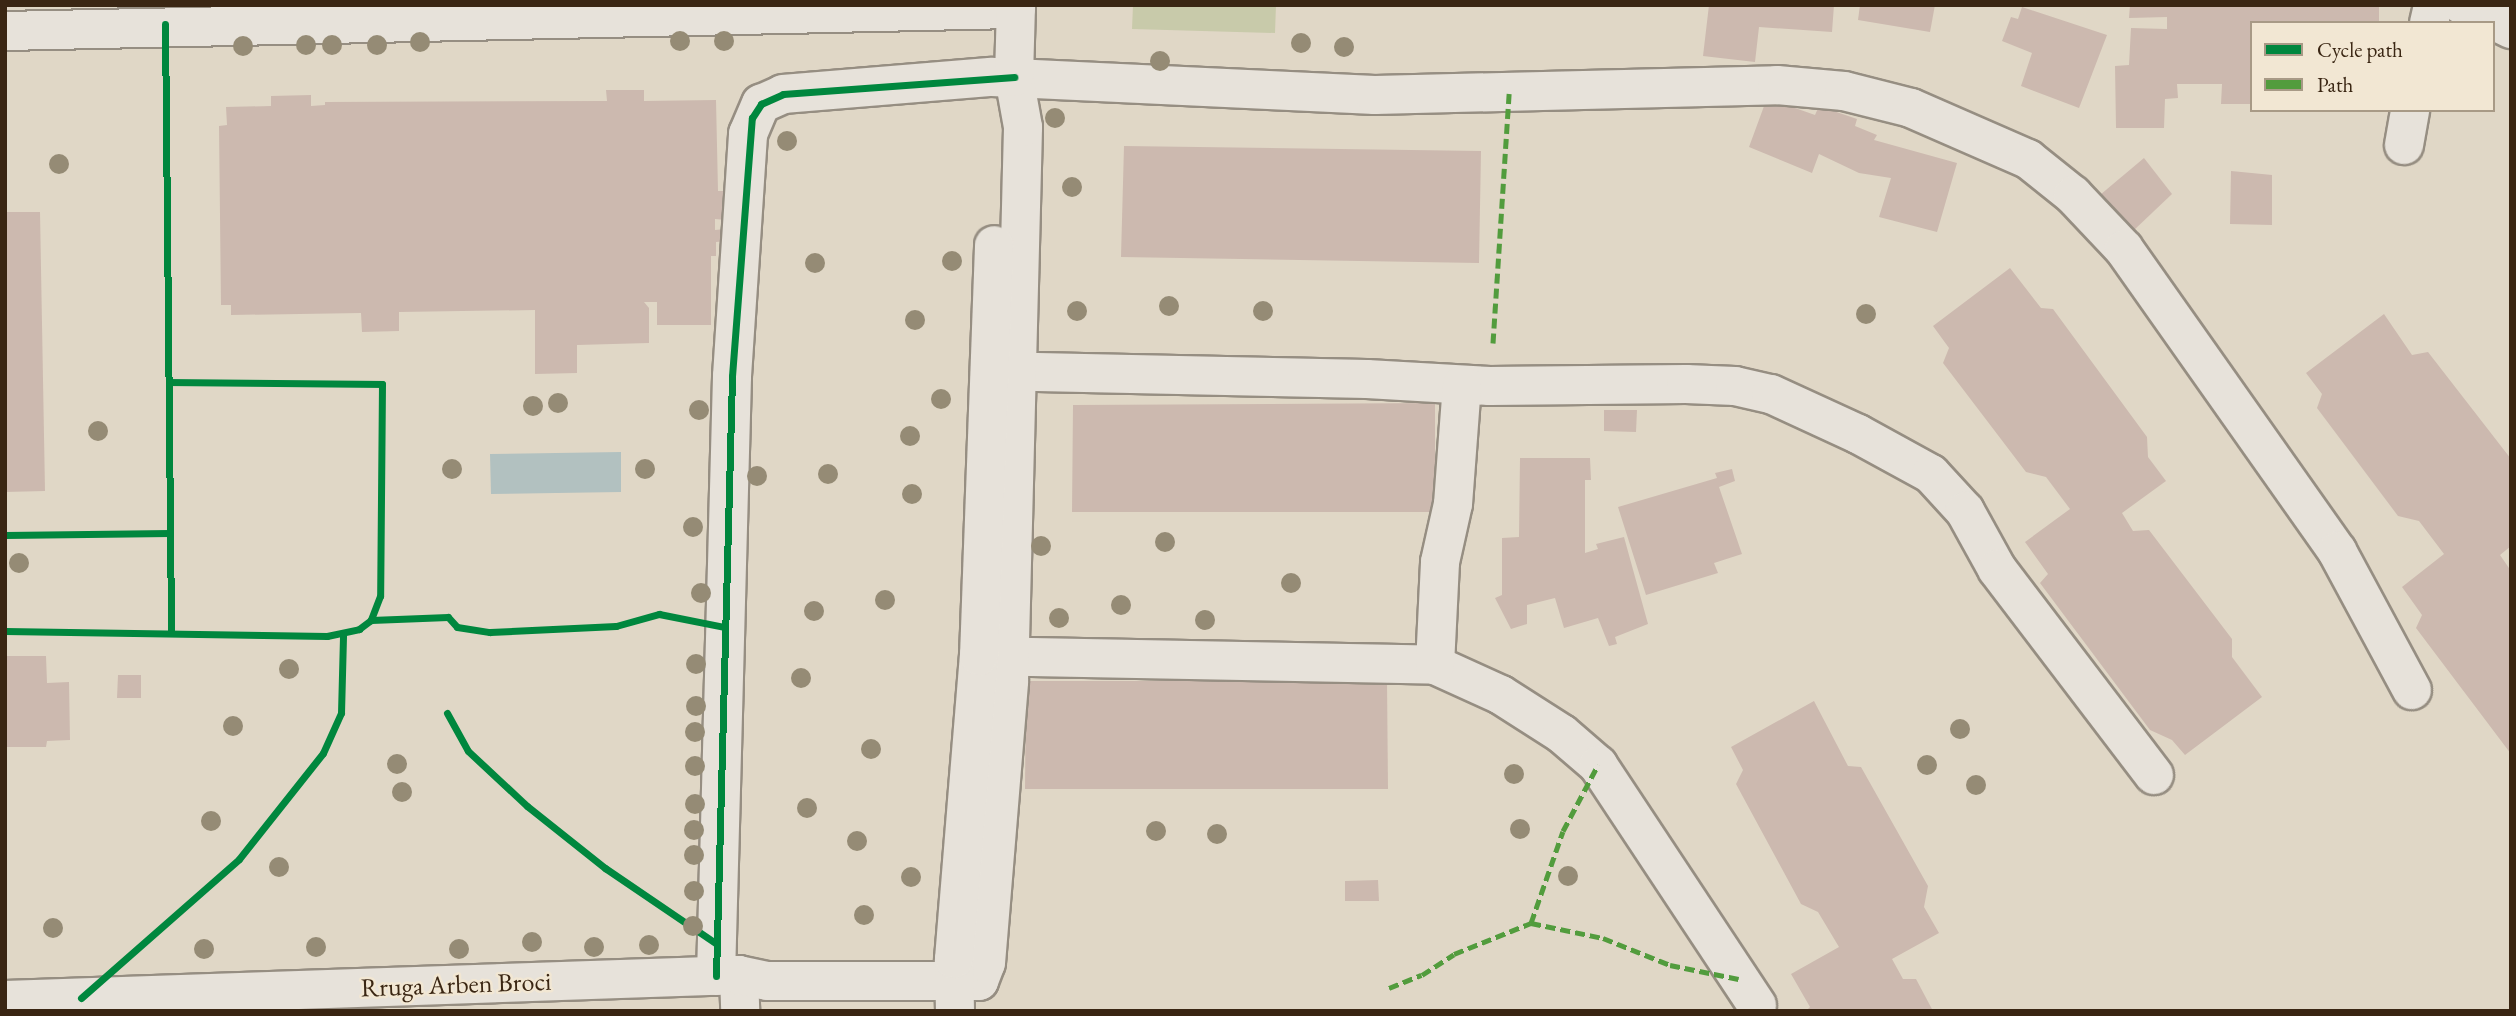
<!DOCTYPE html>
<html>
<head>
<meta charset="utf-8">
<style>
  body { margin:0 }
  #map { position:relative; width:2516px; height:1016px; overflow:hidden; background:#e0d7c6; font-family:"EB Garamond",serif }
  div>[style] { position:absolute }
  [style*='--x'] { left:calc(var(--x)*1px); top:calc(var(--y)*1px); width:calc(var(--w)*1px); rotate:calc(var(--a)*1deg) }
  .green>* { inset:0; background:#c8caaa }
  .water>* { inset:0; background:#b2c1c0 }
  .building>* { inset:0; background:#ccb9af }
  .roads { filter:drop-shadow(2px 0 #968e82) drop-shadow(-2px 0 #968e82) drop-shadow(0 2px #968e82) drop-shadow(0 -2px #968e82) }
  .minor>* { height:38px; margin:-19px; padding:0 19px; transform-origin:19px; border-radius:19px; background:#e7e2da }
  .quiet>* { height:5px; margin-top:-2.5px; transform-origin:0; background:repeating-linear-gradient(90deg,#529c3d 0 10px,transparent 0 15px) }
  .cycleway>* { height:7px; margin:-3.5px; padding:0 3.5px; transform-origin:3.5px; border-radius:3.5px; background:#00873e }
  .trees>* { width:20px; height:20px; margin:-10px; border-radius:50%; background:#958b75 }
  span { translate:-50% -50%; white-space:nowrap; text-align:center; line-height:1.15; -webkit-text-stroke:5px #f2e7d3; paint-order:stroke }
  .street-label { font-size:26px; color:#3a2613 }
  .frame { position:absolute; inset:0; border:7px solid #3a2613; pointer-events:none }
  .legend { position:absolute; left:2250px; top:21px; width:245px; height:91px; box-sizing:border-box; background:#f2e7d3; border:2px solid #a89a86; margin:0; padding:9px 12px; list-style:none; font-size:21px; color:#3a2613 }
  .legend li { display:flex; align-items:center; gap:14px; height:35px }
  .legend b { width:35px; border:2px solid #a89a86 }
</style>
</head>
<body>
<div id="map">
  <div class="green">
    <i style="clip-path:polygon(1133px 5px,1276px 5px,1275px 33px,1132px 29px)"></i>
  </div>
  <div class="water">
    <i style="clip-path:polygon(621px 452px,621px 492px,491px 494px,490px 454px)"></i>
  </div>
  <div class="building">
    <i style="clip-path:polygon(1709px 5px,1834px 5px,1832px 32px,1759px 27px,1755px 62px,1703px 56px)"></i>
    <i style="clip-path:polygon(1860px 5px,1935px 5px,1930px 32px,1858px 20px)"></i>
    <i style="clip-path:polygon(2130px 5px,2379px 5px,2379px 23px,2252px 23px,2252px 104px,2221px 104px,2222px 84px,2177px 84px,2178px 98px,2165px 99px,2164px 128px,2116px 128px,2115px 66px,2129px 65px,2131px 28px,2167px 29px,2167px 17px,2129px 18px)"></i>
    <i style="clip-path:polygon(2022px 7px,2107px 35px,2079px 108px,2021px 86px,2032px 53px,2002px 41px,2011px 17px,2018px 19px)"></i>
    <i style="clip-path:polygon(606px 90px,644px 90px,644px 101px,716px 100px,718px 191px,726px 191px,726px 220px,715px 219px,715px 230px,725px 229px,726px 241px,716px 242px,716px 256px,711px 256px,711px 325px,657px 325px,657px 302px,644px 302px,649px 308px,649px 343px,577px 345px,577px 373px,535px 374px,535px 310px,399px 312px,399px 331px,362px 332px,361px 313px,231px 315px,231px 305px,221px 305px,219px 126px,227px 125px,226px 107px,271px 106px,271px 96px,311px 95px,311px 106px,325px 105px,325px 102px,607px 101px)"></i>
    <i style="clip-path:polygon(1767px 98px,1815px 115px,1819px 106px,1857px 119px,1855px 126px,1877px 135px,1874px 140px,1957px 163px,1937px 232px,1879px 217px,1891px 178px,1859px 173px,1819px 154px,1812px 173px,1749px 147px)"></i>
    <i style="clip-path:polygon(1124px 146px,1481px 151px,1479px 263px,1121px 257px)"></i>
    <i style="clip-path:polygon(2144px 158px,2172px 194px,2133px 231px,2100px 195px)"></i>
    <i style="clip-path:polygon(2231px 171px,2272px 175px,2272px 225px,2230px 224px)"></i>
    <i style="clip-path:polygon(5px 212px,40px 212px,45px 491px,5px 492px)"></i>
    <i style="clip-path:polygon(2010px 268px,2041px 308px,2053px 309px,2147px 437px,2148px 457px,2166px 481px,2122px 513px,2133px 531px,2149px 530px,2232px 639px,2232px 657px,2262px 697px,2185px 755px,2172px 740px,2150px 730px,2040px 583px,2048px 574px,2025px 542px,2070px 509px,2046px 477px,2026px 472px,1943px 363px,1949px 348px,1933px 326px)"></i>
    <i style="clip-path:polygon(2384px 314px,2412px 355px,2428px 352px,2511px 459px,2511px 546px,2500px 555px,2511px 571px,2511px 754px,2416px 628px,2422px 615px,2402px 587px,2444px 554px,2419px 521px,2398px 516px,2317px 408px,2322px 394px,2306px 373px)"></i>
    <i style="clip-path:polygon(1435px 403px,1435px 485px,1443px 490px,1433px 512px,1072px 512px,1073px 405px)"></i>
    <i style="clip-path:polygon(1604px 410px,1637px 410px,1636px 432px,1604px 431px)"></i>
    <i style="clip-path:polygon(1520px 458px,1590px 458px,1591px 480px,1585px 480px,1585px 553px,1598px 549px,1596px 544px,1624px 537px,1648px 624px,1615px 637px,1617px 644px,1609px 646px,1598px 618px,1564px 628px,1555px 598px,1527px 605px,1527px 624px,1511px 629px,1495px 598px,1502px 595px,1502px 538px,1519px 537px)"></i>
    <i style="clip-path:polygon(1732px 469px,1735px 481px,1719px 487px,1742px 554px,1714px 563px,1718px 573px,1646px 595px,1618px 507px,1717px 478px,1715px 473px)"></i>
    <i style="clip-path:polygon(5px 656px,46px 656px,47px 683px,69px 682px,70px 740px,47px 741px,46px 747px,5px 747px)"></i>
    <i style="clip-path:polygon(118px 675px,141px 675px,141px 698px,117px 698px)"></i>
    <i style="clip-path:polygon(1026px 681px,1387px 681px,1388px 789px,1025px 789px)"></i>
    <i style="clip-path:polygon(1814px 701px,1848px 766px,1861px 767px,1928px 886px,1924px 907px,1939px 933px,1892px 959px,1903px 979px,1916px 979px,1933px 1011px,1806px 1011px,1810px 1007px,1791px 974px,1839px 947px,1818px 912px,1801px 904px,1736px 784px,1743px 770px,1731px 747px)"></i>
    <i style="clip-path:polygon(1378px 880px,1379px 901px,1345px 901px,1345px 881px)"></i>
  </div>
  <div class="roads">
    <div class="minor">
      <i style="--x:2462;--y:5;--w:55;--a:26.1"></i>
      <i style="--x:2429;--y:23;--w:18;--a:-77"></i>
      <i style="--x:5;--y:31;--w:1011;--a:-1.25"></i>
      <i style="--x:2404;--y:145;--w:36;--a:-80"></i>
      <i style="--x:990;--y:371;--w:377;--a:1.2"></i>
      <i style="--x:1367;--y:379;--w:123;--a:3.3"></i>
      <i style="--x:1490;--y:386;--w:196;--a:-0.6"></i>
      <i style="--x:1686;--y:384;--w:49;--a:2.3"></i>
      <i style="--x:1735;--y:386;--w:37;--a:13"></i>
      <i style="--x:1771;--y:394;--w:96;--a:24.7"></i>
      <i style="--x:1858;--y:434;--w:83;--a:28.7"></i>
      <i style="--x:1931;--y:474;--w:50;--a:47.4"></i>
      <i style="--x:1965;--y:511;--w:66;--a:61.1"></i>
      <i style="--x:1997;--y:569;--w:259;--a:52.7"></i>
      <i style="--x:984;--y:656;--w:451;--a:1.1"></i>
      <i style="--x:1435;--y:665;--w:72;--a:24.4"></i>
      <i style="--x:1501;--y:695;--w:72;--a:32.6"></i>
      <i style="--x:1562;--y:734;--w:48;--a:40.7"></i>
      <i style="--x:1598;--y:765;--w:288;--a:56.5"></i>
      <i style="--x:1435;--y:665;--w:103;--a:-87.2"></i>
      <i style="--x:1440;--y:562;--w:59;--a:-77.4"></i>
      <i style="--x:1453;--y:504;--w:119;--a:-85.7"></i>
      <i style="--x:739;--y:975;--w:36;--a:88"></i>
      <i style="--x:716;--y:976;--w:600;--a:-88.47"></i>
      <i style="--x:732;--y:376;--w:243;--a:-86.2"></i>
      <i style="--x:748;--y:134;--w:33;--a:-67"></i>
      <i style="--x:761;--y:104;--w:24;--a:-24"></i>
      <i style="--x:783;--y:94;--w:210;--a:-4.7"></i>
      <i style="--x:992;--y:77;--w:383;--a:2.7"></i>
      <i style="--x:1375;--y:95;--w:402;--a:-1.4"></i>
      <i style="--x:1777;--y:85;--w:67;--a:5.1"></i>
      <i style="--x:1844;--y:91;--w:69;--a:14.2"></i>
      <i style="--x:1911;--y:108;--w:128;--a:23.6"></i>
      <i style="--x:2028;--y:159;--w:58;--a:38.7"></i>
      <i style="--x:2073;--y:195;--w:74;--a:46.6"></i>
      <i style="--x:2124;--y:249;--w:370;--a:54.8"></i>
      <i style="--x:2337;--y:551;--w:158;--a:61.7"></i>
      <i style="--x:5;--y:1000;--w:734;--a:-1.95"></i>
      <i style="--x:739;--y:975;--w:29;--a:12"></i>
      <i style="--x:767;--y:981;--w:212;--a:0"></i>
      <i style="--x:979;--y:981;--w:19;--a:-69"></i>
      <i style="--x:986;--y:963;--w:283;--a:-85.3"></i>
      <i style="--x:1009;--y:681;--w:554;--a:-88.55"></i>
      <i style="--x:1023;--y:127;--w:51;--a:-100.2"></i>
      <i style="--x:1014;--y:77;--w:72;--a:-88.4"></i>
      <i style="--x:955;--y:1011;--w:52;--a:-91.1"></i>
      <i style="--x:954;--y:959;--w:304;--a:-85.3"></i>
      <i style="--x:979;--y:656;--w:411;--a:-87.9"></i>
    </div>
  </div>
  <div class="quiet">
    <i style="--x:1493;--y:343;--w:250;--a:-86.3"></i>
    <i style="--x:1531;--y:923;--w:97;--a:-70.8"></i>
    <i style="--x:1563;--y:831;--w:75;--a:-62.1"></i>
    <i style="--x:1389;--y:988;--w:35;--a:-22"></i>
    <i style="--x:1422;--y:975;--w:38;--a:-33"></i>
    <i style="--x:1454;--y:954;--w:83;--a:-21.9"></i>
    <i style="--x:1531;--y:923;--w:74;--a:11.8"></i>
    <i style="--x:1603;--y:938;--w:72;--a:21.9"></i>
    <i style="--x:1670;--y:965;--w:70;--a:11.5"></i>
  </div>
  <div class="cycleway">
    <i style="--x:165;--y:24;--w:608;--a:89.43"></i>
    <i style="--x:169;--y:382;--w:213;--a:0.5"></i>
    <i style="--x:382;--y:384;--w:212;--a:90.5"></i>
    <i style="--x:380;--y:596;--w:26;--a:111"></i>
    <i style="--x:5;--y:535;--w:165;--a:-0.7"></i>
    <i style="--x:5;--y:631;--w:322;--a:0.9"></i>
    <i style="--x:327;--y:636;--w:33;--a:-12"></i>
    <i style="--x:359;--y:629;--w:15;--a:-37"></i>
    <i style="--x:371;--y:620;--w:77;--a:-2.2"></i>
    <i style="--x:448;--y:617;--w:13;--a:48"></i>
    <i style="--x:457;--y:627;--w:33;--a:9"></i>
    <i style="--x:490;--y:632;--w:126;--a:-2.7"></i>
    <i style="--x:616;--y:626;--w:45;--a:-15.6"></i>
    <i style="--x:659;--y:614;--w:66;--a:11.3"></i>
    <i style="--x:447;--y:713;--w:43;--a:61.1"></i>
    <i style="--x:468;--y:751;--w:81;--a:43"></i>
    <i style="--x:527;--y:806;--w:100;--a:38.5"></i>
    <i style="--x:605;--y:868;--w:135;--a:34.2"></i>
    <i style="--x:716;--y:976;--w:600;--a:-88.47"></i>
    <i style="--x:732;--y:376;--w:259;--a:-85.6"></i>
    <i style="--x:752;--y:118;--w:17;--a:-57"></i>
    <i style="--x:761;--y:104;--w:24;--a:-24"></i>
    <i style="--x:783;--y:94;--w:232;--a:-4.2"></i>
    <i style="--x:81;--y:998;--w:210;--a:-41.3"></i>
    <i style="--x:239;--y:859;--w:135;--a:-51.6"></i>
    <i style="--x:323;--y:753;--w:44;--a:-65.8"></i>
    <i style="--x:341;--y:713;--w:78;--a:-88.5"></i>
  </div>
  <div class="trees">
    <i style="left:680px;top:41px"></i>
    <i style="left:724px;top:41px"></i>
    <i style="left:420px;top:42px"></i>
    <i style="left:1301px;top:43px"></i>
    <i style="left:306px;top:45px"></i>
    <i style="left:332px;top:45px"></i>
    <i style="left:377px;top:45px"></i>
    <i style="left:243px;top:46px"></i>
    <i style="left:1344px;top:47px"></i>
    <i style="left:1160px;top:61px"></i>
    <i style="left:1055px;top:118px"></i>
    <i style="left:787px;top:141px"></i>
    <i style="left:59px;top:164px"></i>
    <i style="left:1072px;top:187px"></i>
    <i style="left:952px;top:261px"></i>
    <i style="left:815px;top:263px"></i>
    <i style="left:1169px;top:306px"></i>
    <i style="left:1077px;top:311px"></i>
    <i style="left:1263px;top:311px"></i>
    <i style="left:1866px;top:314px"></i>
    <i style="left:915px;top:320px"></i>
    <i style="left:941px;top:399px"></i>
    <i style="left:558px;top:403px"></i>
    <i style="left:533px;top:406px"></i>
    <i style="left:699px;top:410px"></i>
    <i style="left:98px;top:431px"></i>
    <i style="left:910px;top:436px"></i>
    <i style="left:452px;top:469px"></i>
    <i style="left:645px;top:469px"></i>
    <i style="left:828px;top:474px"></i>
    <i style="left:757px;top:476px"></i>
    <i style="left:912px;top:494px"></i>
    <i style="left:693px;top:527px"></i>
    <i style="left:1165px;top:542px"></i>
    <i style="left:1041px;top:546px"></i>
    <i style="left:19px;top:563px"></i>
    <i style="left:1291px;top:583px"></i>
    <i style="left:701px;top:593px"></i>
    <i style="left:885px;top:600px"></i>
    <i style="left:1121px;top:605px"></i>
    <i style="left:814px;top:611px"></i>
    <i style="left:1059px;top:618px"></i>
    <i style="left:1205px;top:620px"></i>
    <i style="left:696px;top:664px"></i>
    <i style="left:289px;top:669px"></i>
    <i style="left:801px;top:678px"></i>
    <i style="left:696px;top:706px"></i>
    <i style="left:233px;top:726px"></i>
    <i style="left:1960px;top:729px"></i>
    <i style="left:695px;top:732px"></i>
    <i style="left:871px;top:749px"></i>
    <i style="left:397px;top:764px"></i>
    <i style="left:1927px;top:765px"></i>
    <i style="left:695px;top:766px"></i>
    <i style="left:1514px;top:774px"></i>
    <i style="left:1976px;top:785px"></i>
    <i style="left:402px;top:792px"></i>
    <i style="left:695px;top:804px"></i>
    <i style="left:807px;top:808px"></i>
    <i style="left:211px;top:821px"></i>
    <i style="left:1520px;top:829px"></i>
    <i style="left:694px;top:830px"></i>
    <i style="left:1156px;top:831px"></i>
    <i style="left:1217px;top:834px"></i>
    <i style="left:857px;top:841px"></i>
    <i style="left:694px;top:855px"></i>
    <i style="left:279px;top:867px"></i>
    <i style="left:1568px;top:876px"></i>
    <i style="left:911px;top:877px"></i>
    <i style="left:694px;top:891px"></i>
    <i style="left:864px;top:915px"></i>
    <i style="left:693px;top:926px"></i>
    <i style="left:53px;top:928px"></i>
    <i style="left:532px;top:942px"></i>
    <i style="left:649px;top:945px"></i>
    <i style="left:316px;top:947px"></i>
    <i style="left:594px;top:947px"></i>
    <i style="left:204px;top:949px"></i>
    <i style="left:459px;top:949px"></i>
  </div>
  <div class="street-label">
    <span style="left:456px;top:985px;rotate:-2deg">Rruga Arben Broci</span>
  </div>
  <div class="frame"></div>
  <ul class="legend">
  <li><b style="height:9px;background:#00873e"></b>Cycle path</li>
  <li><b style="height:9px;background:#529c3d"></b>Path</li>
  </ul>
</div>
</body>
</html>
